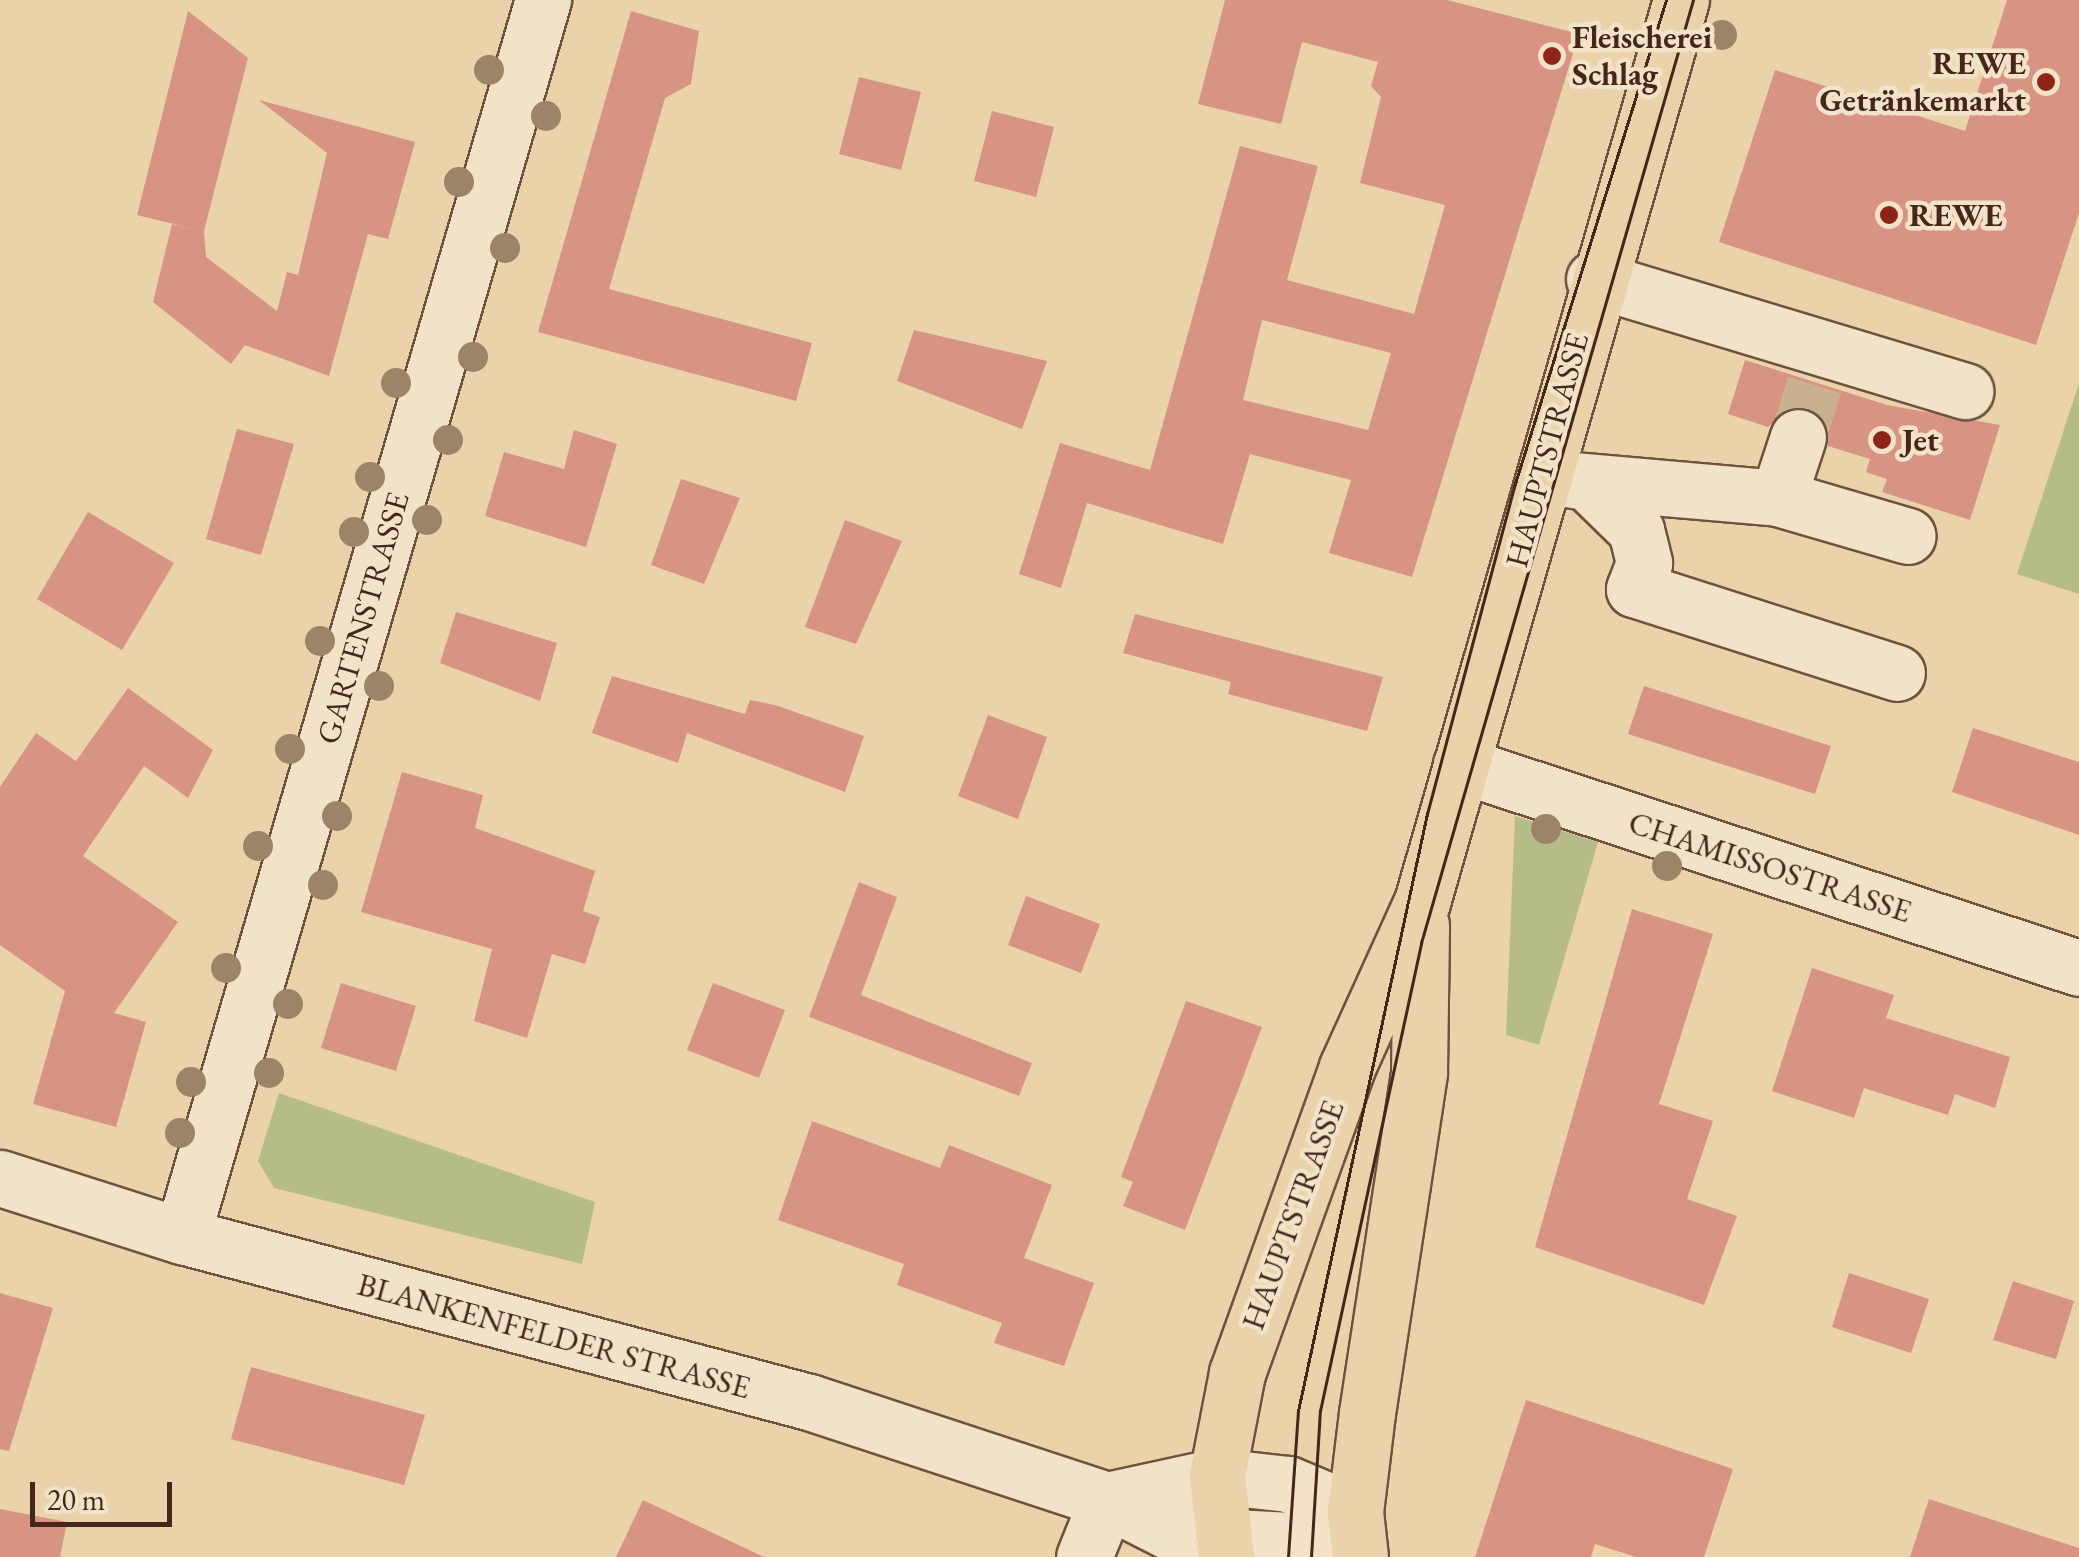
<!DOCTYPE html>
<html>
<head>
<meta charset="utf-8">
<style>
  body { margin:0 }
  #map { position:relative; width:2079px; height:1557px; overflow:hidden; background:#ead2ab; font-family:"EB Garamond",serif }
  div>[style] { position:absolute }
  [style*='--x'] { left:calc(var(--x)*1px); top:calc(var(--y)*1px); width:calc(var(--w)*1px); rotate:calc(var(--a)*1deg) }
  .green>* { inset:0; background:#b6bc89 }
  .building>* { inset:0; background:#d89482 }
  .minor-tunnel>* { height:55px; margin-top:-27.5px; transform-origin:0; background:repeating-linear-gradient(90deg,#c9b08e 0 55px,transparent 0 83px) }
  .roads { filter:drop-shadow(2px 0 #6e523e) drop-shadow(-2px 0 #6e523e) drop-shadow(0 2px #6e523e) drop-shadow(0 -2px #6e523e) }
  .minor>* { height:55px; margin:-27.5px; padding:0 27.5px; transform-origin:27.5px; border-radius:27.5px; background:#f1e2c8 }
  .major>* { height:55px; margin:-27.5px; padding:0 27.5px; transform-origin:27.5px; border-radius:27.5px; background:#ead2ab }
  .tram>* { height:2.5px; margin:-1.25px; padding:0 1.25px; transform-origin:1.25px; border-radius:1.25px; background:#442719 }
  .trees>* { width:30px; height:30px; margin:-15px; border-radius:50%; background:#9b8467 }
  .dots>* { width:28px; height:28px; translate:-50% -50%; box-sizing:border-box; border:5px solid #f1e2c8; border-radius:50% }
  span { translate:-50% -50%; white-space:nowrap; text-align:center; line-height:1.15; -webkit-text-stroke:9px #f1e2c8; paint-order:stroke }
  .poi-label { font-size:32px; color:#442719; font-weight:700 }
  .left { translate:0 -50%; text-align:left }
  .right { translate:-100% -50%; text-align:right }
  .street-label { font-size:32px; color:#442719 }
  .scale { position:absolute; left:30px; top:1482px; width:142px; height:45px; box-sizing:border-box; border:5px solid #442719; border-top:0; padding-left:12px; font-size:30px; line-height:35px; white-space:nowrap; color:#442719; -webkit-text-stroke:8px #f1e2c8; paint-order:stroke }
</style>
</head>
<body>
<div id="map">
  <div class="green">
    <i style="clip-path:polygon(2079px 383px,2079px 594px,2017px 574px)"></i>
    <i style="clip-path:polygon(1515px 816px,1598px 842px,1539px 1045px,1506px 1035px)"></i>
    <i style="clip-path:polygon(279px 1093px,595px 1202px,582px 1264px,274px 1188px,258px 1161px)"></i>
  </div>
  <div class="building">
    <i style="clip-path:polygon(evenodd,1225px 0,1447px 0,1579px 34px,1412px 577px,1329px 553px,1351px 480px,1250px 454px,1223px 544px,1087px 503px,1061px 588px,1019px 574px,1060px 443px,1150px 470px,1240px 146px,1318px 166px,1287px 280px,1414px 314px,1445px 205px,1360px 183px,1381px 97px,1371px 86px,1378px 62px,1302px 42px,1281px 124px,1198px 104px,1225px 0,1262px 320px,1391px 353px,1368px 430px,1243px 400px,1262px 320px)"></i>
    <i style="clip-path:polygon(2007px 0,2079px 0,2079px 213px,2036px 345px,1719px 242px,1775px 70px,1965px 131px)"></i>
    <i style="clip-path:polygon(188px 11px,248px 58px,204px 231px,206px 257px,277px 311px,287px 272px,298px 275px,327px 153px,259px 100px,415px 142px,388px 239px,368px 234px,329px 376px,245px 345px,231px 364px,153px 302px,172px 224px,198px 230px,137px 215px)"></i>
    <i style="clip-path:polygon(631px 11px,699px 31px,691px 84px,665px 98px,609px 289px,812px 343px,796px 401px,538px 332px)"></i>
    <i style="clip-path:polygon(859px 77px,921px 92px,901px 170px,839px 154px)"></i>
    <i style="clip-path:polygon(992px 111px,1054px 127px,1036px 197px,974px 181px)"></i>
    <i style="clip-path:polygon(914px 330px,1047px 361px,1022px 429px,897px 381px)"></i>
    <i style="clip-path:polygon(1745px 360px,1887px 405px,2000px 425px,1970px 520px,1882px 492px,1887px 479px,1866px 472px,1870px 459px,1828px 446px,1822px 417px,1809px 408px,1791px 407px,1768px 427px,1728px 414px)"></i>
    <i style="clip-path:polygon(237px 429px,294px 444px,261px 555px,206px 539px)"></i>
    <i style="clip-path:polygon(574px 430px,617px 444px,586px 547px,485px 516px,504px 452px,564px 469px)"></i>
    <i style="clip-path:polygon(681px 479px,740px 498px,704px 584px,651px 565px)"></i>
    <i style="clip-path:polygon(88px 512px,174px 563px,122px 650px,37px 599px)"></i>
    <i style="clip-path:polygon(845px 520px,902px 541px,856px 644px,805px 627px)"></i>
    <i style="clip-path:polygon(456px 612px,557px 643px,540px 701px,440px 663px)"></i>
    <i style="clip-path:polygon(1135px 614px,1383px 677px,1367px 731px,1228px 694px,1231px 682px,1123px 653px)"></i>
    <i style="clip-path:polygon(612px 676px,745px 714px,750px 700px,775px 705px,864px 736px,845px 792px,687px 733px,678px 763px,592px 733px)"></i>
    <i style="clip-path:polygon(1644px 686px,1831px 746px,1815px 794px,1628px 734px)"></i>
    <i style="clip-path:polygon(128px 688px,213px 750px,188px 798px,144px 766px,83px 856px,178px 922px,114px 1013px,146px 1022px,116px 1127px,33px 1104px,65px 991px,0 945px,0 787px,36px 733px,76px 761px)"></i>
    <i style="clip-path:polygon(988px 715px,1047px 737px,1018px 819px,958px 796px)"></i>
    <i style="clip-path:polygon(1973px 728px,2079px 762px,2079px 835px,1952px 792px)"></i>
    <i style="clip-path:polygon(402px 772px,483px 795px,475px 828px,595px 871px,583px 911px,600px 917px,585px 964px,552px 954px,527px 1038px,474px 1021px,492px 949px,361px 912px)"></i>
    <i style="clip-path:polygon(859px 882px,897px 897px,861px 995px,1032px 1063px,1019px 1096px,809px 1017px)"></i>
    <i style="clip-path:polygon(1026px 896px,1100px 924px,1081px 973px,1008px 945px)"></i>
    <i style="clip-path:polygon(1632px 909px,1713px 934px,1659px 1104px,1713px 1121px,1687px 1199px,1737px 1216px,1704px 1305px,1535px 1247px)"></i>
    <i style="clip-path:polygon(1812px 968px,1894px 995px,1886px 1018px,2010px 1057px,1995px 1108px,1955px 1094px,1948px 1115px,1864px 1088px,1854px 1118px,1772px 1091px)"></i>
    <i style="clip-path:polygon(341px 983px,416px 1006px,396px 1071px,321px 1048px)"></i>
    <i style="clip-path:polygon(713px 983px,785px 1010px,759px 1078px,687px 1050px)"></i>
    <i style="clip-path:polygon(1186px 1001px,1262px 1027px,1185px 1230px,1123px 1206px,1133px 1182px,1121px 1177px)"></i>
    <i style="clip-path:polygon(812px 1121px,940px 1168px,949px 1145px,1052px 1185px,1024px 1258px,1094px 1283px,1064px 1366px,994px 1343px,1002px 1323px,897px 1285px,904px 1264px,778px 1220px)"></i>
    <i style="clip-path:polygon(1849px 1273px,1929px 1299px,1911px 1353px,1832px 1327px)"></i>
    <i style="clip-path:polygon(2013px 1281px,2074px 1301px,2056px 1359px,1993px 1340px)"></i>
    <i style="clip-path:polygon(0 1293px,53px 1308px,9px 1451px,0 1449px)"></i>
    <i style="clip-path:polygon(251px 1367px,425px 1415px,404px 1485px,231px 1439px)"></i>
    <i style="clip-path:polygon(1526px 1400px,1733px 1469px,1704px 1557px,1636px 1557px,1595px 1544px,1591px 1557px,1475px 1557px)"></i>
    <i style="clip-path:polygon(1929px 1499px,2079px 1548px,2079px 1557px,1910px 1557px)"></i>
    <i style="clip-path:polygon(643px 1500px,764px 1557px,616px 1557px)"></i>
    <i style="clip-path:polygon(0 1509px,67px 1522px,60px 1557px,0 1557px)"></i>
  </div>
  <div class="minor-tunnel">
    <i style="--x:1798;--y:437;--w:57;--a:-72.5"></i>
  </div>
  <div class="roads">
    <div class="minor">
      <i style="--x:1594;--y:279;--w:388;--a:16.8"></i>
      <i style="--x:1573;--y:480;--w:206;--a:5"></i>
      <i style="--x:1778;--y:498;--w:135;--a:16.3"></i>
      <i style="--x:1589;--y:484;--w:66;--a:44.4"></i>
      <i style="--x:1636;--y:530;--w:34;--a:76"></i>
      <i style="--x:1644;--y:563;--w:28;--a:111"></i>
      <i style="--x:1634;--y:589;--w:276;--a:17.7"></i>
      <i style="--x:1778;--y:498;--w:64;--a:-71.8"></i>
      <i style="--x:1461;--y:765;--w:650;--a:18.18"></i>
      <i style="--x:0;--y:1178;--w:191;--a:17.7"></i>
      <i style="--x:182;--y:1236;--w:649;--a:14.83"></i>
      <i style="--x:809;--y:1402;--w:314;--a:18.2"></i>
      <i style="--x:1107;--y:1500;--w:75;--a:26.9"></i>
      <i style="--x:1174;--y:1534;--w:136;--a:2.9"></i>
      <i style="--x:1310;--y:1541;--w:33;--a:-20"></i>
      <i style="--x:1341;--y:1530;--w:23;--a:-52"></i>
      <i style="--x:1355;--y:1512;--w:73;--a:-157.3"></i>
      <i style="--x:1288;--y:1484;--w:71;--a:-173.6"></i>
      <i style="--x:1217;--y:1476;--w:113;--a:167.7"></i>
      <i style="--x:182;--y:1236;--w:1288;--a:-73.72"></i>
      <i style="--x:1084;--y:1557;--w:61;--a:-68"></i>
    </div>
    <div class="major">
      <i style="--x:1226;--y:1557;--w:81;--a:-96.3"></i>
      <i style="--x:1217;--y:1476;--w:105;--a:-79"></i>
      <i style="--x:1237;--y:1373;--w:325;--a:-70.2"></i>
      <i style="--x:1347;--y:1067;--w:181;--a:-65.6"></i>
      <i style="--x:1422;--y:902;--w:938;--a:-73.98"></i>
      <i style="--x:1360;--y:1557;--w:45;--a:-96.3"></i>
      <i style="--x:1355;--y:1512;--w:100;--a:-83.1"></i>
      <i style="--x:1367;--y:1413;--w:345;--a:-81.3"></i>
      <i style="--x:1419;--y:1072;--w:147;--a:-89.2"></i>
    </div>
  </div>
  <div class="tram">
    <i style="--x:1288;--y:1557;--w:146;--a:-86.1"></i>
    <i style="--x:1298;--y:1411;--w:611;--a:-77.81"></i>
    <i style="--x:1427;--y:814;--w:338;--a:-75.1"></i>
    <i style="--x:1514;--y:487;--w:510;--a:-72.67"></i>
    <i style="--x:1311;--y:1557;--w:146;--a:-86.5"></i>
    <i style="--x:1320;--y:1411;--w:479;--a:-77.8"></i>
    <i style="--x:1421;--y:943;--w:981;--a:-73.91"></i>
  </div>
  <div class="trees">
    <i style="left:1722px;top:35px"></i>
    <i style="left:489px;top:70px"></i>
    <i style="left:546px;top:116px"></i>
    <i style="left:459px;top:182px"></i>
    <i style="left:505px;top:248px"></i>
    <i style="left:473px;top:357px"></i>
    <i style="left:396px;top:383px"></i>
    <i style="left:448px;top:440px"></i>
    <i style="left:370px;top:477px"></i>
    <i style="left:427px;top:520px"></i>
    <i style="left:354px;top:532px"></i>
    <i style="left:320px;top:641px"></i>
    <i style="left:379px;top:686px"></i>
    <i style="left:290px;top:749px"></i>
    <i style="left:337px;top:816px"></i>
    <i style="left:1546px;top:829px"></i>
    <i style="left:258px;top:846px"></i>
    <i style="left:1667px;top:866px"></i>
    <i style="left:323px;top:885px"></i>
    <i style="left:226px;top:968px"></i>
    <i style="left:288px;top:1004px"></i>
    <i style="left:269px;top:1073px"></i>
    <i style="left:191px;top:1082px"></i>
    <i style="left:180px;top:1133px"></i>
  </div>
  <div class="dots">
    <i style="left:1552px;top:56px;background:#8f2418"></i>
    <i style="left:2046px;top:82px;background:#8f2418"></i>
    <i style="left:1889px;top:215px;background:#8f2418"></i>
    <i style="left:1882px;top:440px;background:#8f2418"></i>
  </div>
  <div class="poi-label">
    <span class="left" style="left:1572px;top:56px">Fleischerei<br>Schlag</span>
    <span class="right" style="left:2026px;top:82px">REWE<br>Getränkemarkt</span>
    <span class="left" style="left:1909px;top:215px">REWE</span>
    <span class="left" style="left:1902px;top:440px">Jet</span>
  </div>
  <div class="street-label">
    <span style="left:1547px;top:450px;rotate:-75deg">HAUPTSTRASSE</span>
    <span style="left:363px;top:618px;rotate:-74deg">GARTENSTRASSE</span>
    <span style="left:1770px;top:867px;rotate:18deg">CHAMISSOSTRASSE</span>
    <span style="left:1293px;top:1215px;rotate:-70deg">HAUPTSTRASSE</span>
    <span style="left:554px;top:1336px;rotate:15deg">BLANKENFELDER STRASSE</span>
  </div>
  <div class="scale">20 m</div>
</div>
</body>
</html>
